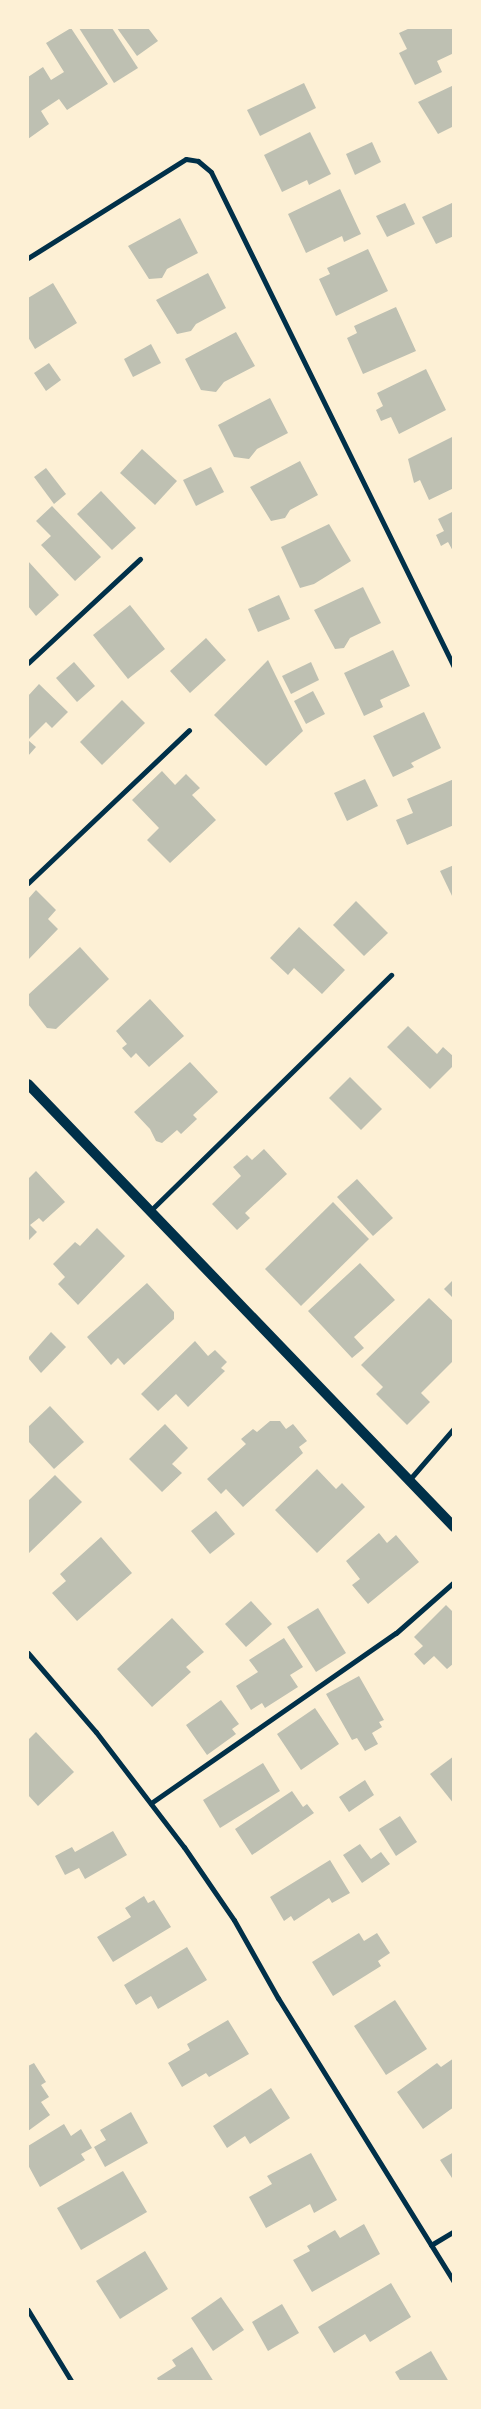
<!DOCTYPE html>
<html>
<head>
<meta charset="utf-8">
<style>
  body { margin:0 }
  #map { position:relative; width:481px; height:2409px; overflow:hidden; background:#fdf0d5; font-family:Roboto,sans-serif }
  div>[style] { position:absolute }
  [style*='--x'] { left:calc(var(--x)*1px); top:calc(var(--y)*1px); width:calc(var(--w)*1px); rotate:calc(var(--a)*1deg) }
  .building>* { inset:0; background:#bec0b2 }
  .minor>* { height:5px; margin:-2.5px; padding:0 2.5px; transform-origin:2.5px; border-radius:2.5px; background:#003049 }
  .secondary>* { height:10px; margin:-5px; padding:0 5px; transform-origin:5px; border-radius:5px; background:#003049 }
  span { translate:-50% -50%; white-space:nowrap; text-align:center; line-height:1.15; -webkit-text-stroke:5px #fdf0d5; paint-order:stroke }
  .frame { position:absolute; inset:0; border:29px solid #fdf0d5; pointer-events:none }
</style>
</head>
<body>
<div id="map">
  <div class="building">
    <i style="clip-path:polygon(71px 28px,108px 84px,67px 110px,59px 99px,41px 111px,49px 124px,28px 139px,28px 77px,43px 67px,51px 80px,64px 72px,46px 43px)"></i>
    <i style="clip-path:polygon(79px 28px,112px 28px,138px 68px,114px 83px)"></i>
    <i style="clip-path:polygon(117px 28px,148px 28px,158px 41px,137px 56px)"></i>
    <i style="clip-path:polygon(410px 28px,454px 28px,454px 53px,437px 61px,442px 72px,415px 85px,399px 53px,407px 49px,399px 33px)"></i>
    <i style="clip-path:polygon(304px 83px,316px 108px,260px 136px,247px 110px)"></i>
    <i style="clip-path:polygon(454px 85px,454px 126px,438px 134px,418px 102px)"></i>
    <i style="clip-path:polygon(310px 132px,331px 174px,309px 185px,307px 180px,282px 192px,264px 155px)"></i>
    <i style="clip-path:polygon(372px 142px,381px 162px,355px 175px,346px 154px)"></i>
    <i style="clip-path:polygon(340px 189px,361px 234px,344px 242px,342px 236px,306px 253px,288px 214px)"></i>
    <i style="clip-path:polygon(454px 202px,454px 236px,436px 244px,422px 217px)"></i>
    <i style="clip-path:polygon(405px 203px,415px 224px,387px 237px,376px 216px)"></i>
    <i style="clip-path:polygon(180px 218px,198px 253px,167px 269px,162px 278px,149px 279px,128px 246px)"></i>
    <i style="clip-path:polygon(368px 249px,388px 291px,336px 316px,319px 279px,330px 274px,327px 268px)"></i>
    <i style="clip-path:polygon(208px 273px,226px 308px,196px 324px,191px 331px,177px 334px,156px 300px)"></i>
    <i style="clip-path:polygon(53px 283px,77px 323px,35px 349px,28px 337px,28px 298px)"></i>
    <i style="clip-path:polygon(396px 307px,416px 351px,363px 374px,347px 338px,357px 333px,354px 326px)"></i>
    <i style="clip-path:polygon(236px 332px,255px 366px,224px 382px,216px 392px,201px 390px,185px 359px)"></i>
    <i style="clip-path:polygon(151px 344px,161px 363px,133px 377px,124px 359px)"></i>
    <i style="clip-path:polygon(49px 363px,61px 380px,46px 391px,34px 373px)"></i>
    <i style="clip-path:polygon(426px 369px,446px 410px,399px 434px,391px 417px,381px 421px,376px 410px,383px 406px,377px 393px)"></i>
    <i style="clip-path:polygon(270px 398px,288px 433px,257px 449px,249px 459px,234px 457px,218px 425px)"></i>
    <i style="clip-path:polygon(454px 436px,454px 488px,429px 500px,420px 480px,414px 483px,408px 459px)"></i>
    <i style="clip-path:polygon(142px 449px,177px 481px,155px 505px,120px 473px)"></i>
    <i style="clip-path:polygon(300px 461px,318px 495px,290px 510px,285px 518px,271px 521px,250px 487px)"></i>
    <i style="clip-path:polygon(211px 467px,224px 492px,196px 506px,183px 480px)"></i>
    <i style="clip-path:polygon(46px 468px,66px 494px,54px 504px,34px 477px)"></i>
    <i style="clip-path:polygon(101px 491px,136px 528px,112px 550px,77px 514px)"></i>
    <i style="clip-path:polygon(52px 506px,101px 557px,75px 581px,41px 545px,51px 536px,36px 521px)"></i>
    <i style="clip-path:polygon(454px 511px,454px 553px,448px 542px,441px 546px,436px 535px,444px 531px,438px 519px)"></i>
    <i style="clip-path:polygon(329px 524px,351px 561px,314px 584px,300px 588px,281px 547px)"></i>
    <i style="clip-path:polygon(28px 561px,59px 595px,36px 616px,28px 606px)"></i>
    <i style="clip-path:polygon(363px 587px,381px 623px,350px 638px,344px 648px,335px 649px,314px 610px)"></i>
    <i style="clip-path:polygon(279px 595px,290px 619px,258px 632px,248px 609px)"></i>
    <i style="clip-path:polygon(130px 605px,165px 649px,128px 679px,93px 635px)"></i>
    <i style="clip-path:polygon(206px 638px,226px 660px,190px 693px,170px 671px)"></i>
    <i style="clip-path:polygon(393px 650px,410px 686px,380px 700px,383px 707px,364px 716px,344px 673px)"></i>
    <i style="clip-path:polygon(268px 660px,303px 731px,266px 766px,214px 715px)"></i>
    <i style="clip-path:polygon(74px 662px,95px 686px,77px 702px,56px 678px)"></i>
    <i style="clip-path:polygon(311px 662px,319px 680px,291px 694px,282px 676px)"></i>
    <i style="clip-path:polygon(39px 684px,68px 712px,52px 728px,46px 722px,28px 740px,36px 747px,28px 756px,28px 696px)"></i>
    <i style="clip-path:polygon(313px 691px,325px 714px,306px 724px,294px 701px)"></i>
    <i style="clip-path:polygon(122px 700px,145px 723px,102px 765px,80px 742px)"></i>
    <i style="clip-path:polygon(424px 712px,441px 748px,411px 763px,414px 767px,393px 777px,373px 736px)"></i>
    <i style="clip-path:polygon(162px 771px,175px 785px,186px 774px,200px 788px,192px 795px,216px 820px,170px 863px,147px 840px,159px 828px,132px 800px)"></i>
    <i style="clip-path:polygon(365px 779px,378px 806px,347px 821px,334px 793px)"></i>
    <i style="clip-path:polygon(454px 779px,454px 825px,407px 845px,396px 820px,413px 813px,407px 799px)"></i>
    <i style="clip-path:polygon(454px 865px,454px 900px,440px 871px)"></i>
    <i style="clip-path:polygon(36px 890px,56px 910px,48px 919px,58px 929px,28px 960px,28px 899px)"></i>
    <i style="clip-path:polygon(356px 901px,388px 933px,364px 956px,333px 925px)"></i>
    <i style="clip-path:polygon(299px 927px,345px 970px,322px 994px,294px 968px,288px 975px,270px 958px)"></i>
    <i style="clip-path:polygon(80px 947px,109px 979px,56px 1029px,47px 1028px,28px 1004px,28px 995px)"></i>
    <i style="clip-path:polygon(150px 999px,184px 1036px,149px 1067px,136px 1053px,131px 1058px,122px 1048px,127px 1044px,116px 1031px)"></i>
    <i style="clip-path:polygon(408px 1026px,437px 1054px,443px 1047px,454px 1057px,454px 1065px,430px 1089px,387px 1047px)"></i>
    <i style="clip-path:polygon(190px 1062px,218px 1092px,193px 1115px,197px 1119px,181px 1134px,177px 1130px,162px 1143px,156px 1141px,150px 1129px,134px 1112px)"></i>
    <i style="clip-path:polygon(350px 1077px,382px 1109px,361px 1130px,329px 1098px)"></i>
    <i style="clip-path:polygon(264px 1149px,287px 1174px,245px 1213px,250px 1218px,237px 1230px,212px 1204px,241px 1176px,233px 1167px,247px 1155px,252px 1160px)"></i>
    <i style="clip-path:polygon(36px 1171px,65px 1202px,43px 1222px,39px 1218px,30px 1225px,37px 1232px,28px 1241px,28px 1179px)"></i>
    <i style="clip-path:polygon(357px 1179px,393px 1218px,373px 1236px,337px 1197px)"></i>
    <i style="clip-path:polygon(333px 1202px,369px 1239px,301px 1306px,265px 1269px)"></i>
    <i style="clip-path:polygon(97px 1228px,125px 1256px,78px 1305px,58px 1284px,65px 1277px,53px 1264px,75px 1242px,80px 1246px)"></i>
    <i style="clip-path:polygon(360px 1263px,395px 1300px,354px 1337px,364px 1348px,352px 1358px,308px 1311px)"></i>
    <i style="clip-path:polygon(454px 1279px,454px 1299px,444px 1289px)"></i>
    <i style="clip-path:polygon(147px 1283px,174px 1312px,174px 1319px,124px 1365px,118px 1358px,111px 1365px,87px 1337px)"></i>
    <i style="clip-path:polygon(429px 1298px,454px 1322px,454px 1360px,421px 1393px,430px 1402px,407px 1425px,376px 1394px,383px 1387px,361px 1365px)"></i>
    <i style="clip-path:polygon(51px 1332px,66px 1347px,41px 1373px,28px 1358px)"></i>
    <i style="clip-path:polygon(195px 1341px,208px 1356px,215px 1350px,227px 1362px,221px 1368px,225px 1371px,188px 1407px,176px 1394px,158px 1411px,141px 1394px)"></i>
    <i style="clip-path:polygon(50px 1406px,84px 1442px,54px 1469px,28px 1441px,28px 1427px)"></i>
    <i style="clip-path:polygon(270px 1421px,280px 1421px,286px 1429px,293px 1424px,307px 1441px,299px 1447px,303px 1453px,243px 1507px,226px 1489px,221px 1494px,207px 1479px,246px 1444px,241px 1439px,253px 1429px,257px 1432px)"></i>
    <i style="clip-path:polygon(165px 1424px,188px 1448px,172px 1464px,182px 1473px,162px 1492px,129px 1459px)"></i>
    <i style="clip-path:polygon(317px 1469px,336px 1489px,342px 1483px,365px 1507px,317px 1553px,275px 1510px)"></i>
    <i style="clip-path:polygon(55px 1475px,82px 1502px,28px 1554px,28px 1501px)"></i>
    <i style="clip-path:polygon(216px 1511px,235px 1534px,210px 1554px,191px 1531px)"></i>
    <i style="clip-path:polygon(379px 1533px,387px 1543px,396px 1535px,419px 1562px,368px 1604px,352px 1585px,360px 1579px,346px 1561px)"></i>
    <i style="clip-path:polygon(101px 1537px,132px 1573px,77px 1621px,52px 1593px,66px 1581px,60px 1574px)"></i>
    <i style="clip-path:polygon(251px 1601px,272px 1624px,246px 1647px,225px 1624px)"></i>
    <i style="clip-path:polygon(446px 1605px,454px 1613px,454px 1663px,447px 1669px,434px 1656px,424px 1665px,414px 1654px,423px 1646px,414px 1637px)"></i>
    <i style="clip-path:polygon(318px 1608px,346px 1653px,316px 1672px,287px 1627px)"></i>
    <i style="clip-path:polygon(172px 1618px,204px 1652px,186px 1667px,191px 1672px,152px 1707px,117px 1669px)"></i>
    <i style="clip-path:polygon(284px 1638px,303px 1667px,290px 1675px,298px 1687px,265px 1708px,262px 1703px,251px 1710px,236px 1686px,258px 1672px,249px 1660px)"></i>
    <i style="clip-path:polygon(359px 1676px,384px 1720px,379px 1722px,382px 1727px,372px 1733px,378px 1744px,365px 1751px,357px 1738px,352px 1740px,326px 1694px)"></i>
    <i style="clip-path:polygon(221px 1700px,239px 1724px,232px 1729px,236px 1734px,207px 1755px,186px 1725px)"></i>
    <i style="clip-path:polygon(315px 1708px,339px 1744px,301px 1770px,277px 1734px)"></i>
    <i style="clip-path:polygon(36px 1732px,74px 1772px,38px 1806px,28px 1795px,28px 1740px)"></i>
    <i style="clip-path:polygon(454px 1756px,454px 1804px,430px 1774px)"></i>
    <i style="clip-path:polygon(263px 1763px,280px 1791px,220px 1828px,203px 1800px)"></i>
    <i style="clip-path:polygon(365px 1780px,374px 1795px,349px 1812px,339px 1797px)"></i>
    <i style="clip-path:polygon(292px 1791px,303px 1807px,307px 1804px,314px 1813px,252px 1855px,235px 1829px)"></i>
    <i style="clip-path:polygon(400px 1816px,417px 1842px,396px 1856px,379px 1829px)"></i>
    <i style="clip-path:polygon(113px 1831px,127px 1855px,85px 1879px,79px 1868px,65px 1875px,55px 1856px,72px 1847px,75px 1852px)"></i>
    <i style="clip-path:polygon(360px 1844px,371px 1859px,381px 1852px,390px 1864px,362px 1883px,343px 1855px)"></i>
    <i style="clip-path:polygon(330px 1860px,350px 1893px,332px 1903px,329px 1898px,294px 1921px,291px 1916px,284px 1921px,270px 1897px)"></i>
    <i style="clip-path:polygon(144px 1896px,148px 1903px,154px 1900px,171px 1927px,113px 1962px,97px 1937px,131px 1917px,125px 1908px)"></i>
    <i style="clip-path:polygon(359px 1933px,364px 1941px,377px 1933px,390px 1953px,378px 1961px,381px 1966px,333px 1996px,312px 1962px)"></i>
    <i style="clip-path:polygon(187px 1947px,207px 1980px,158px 2009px,151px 1996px,136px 2005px,124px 1985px)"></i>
    <i style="clip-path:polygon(395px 2000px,427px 2049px,386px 2075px,354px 2026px)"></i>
    <i style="clip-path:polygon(228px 2020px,249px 2054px,209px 2077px,206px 2073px,182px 2087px,168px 2063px,190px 2050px,187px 2044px)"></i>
    <i style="clip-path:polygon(454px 2058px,454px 2107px,423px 2129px,397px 2092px,437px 2063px,441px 2067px)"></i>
    <i style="clip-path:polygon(34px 2063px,46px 2082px,41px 2085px,49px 2097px,41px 2102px,50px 2115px,28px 2131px,28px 2066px)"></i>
    <i style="clip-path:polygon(271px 2088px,290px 2118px,250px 2144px,245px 2136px,227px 2148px,213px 2126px)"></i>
    <i style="clip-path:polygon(131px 2112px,148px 2143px,105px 2167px,94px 2147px,106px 2140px,100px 2130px)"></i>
    <i style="clip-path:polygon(64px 2124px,71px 2136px,81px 2129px,92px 2148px,81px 2154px,85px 2160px,40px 2187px,28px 2165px,28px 2146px)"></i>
    <i style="clip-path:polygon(454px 2152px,454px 2181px,440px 2160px)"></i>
    <i style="clip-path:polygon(311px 2153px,337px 2200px,314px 2213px,310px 2204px,266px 2228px,249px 2197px,272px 2184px,267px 2176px)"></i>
    <i style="clip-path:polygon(123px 2171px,147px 2212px,81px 2250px,57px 2208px)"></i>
    <i style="clip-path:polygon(364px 2224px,380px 2254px,312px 2292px,293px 2260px,310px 2251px,307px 2246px,335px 2230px,340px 2238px)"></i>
    <i style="clip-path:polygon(145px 2251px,168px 2289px,120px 2319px,96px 2281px)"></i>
    <i style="clip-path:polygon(391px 2283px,411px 2317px,370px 2342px,365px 2334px,334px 2353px,318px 2327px)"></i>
    <i style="clip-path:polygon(221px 2297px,244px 2330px,213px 2351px,191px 2318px)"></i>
    <i style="clip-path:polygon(282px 2304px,299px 2333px,268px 2351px,252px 2322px)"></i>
    <i style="clip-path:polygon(192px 2347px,214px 2382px,159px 2382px,157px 2378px,176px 2366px,172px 2360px)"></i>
    <i style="clip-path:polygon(431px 2351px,449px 2382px,401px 2382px,395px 2372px)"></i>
  </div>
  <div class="minor">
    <i style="--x:28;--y:258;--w:186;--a:-32.1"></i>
    <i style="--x:186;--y:159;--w:12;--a:9"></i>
    <i style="--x:198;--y:161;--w:17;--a:40"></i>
    <i style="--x:211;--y:172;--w:551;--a:63.85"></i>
    <i style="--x:28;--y:663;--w:153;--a:-42.9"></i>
    <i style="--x:28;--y:883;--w:222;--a:-43.5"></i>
    <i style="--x:149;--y:1212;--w:339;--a:-44.4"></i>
    <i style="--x:410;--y:1479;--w:67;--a:-49.2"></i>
    <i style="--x:28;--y:1653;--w:104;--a:49.3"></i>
    <i style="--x:96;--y:1732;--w:145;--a:52.6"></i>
    <i style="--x:184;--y:1847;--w:88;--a:55.6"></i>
    <i style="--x:234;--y:1920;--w:90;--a:60.6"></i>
    <i style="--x:278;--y:1998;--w:334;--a:58.2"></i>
    <i style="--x:151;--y:1803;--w:298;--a:-34.8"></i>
    <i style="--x:396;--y:1633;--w:77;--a:-41.3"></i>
    <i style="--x:431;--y:2245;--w:27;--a:-31"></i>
    <i style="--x:28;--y:2310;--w:84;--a:58.6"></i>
  </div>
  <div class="secondary">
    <i style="--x:28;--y:1084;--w:615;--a:46.12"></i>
  </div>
  <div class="frame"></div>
</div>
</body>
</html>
